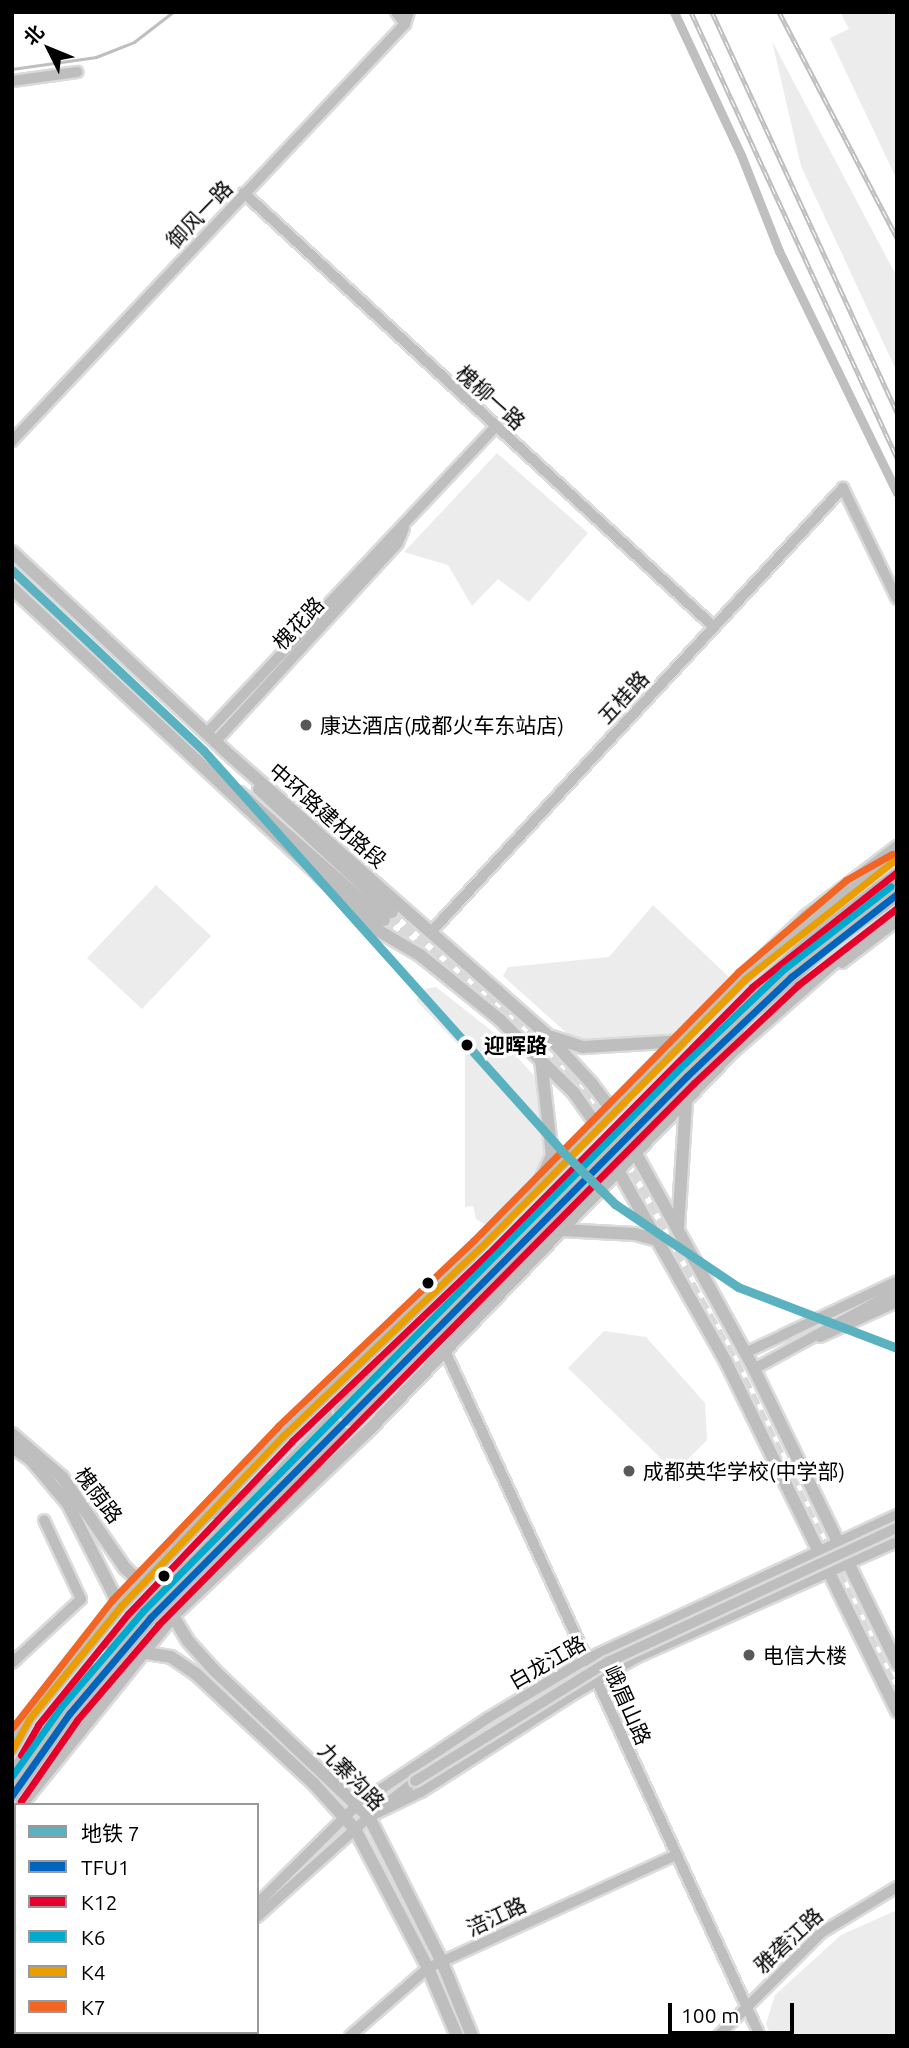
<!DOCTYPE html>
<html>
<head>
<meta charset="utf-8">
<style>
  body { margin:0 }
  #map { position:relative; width:909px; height:2048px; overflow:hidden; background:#fff; font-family:Ubuntu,"Noto Sans SC",sans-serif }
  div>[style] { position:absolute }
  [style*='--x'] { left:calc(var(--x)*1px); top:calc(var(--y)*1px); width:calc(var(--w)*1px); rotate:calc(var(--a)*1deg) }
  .green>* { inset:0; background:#ececec }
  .stream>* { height:2.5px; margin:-1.25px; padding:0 1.25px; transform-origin:1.25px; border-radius:1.25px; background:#bfbfbf }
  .canal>* { height:9px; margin:-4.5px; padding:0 4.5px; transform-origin:4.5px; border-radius:4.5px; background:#bfbfbf }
  .major-tunnel>* { height:12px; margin-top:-6px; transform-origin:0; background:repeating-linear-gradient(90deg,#d9d9d9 0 12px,transparent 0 18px) }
  .roads { filter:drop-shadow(2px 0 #dbdbdb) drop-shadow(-2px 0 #dbdbdb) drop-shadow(0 2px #dbdbdb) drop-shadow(0 -2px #dbdbdb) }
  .minor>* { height:10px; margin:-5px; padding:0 5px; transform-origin:5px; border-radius:5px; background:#bebebe }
  .major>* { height:12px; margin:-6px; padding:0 6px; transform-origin:6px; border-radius:6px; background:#bebebe }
  .highway>* { height:14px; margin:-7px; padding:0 7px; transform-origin:7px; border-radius:7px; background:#bebebe }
  .rail>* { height:5px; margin-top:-2.5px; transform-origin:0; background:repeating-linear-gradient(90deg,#fff 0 8px,#bebebe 0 16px); box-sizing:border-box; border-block:2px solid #bebebe }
  .bridges { filter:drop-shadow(2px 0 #dbdbdb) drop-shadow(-2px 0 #dbdbdb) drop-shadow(0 2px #dbdbdb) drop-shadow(0 -2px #dbdbdb) }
  .minor-bridge>* { height:10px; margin:-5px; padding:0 5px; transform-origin:5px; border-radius:5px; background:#bebebe }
  .highway-bridge>* { height:14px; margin:-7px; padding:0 7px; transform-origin:7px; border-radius:7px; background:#bebebe }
  .bus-1>* { height:7px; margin:-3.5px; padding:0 3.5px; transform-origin:3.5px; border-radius:3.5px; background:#0065bd }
  .bus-2>* { height:7px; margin:-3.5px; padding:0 3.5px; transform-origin:3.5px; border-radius:3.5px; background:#e4002b }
  .bus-3>* { height:7px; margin:-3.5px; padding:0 3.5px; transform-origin:3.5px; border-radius:3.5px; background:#00a9ce }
  .bus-4>* { height:7px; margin:-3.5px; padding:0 3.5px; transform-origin:3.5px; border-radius:3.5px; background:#eb9e00 }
  .bus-5>* { height:7px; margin:-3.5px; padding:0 3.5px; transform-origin:3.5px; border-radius:3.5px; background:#f26522 }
  .metro-1>* { height:9px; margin:-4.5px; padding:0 4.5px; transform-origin:4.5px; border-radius:4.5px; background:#5ab2c1 }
  .dots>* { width:19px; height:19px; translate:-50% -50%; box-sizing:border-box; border:4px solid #fff; border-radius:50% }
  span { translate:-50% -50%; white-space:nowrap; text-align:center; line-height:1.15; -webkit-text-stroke:6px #fff; paint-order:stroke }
  .street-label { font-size:21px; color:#000 }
  .poi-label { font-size:21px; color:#000 }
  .left { translate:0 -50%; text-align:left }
  .stop-label { font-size:21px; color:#000; font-weight:700 }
  .frame { position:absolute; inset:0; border:14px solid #000; pointer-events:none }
  .legend { position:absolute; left:14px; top:1803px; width:245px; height:231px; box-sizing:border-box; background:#fff; border:2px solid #999; margin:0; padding:9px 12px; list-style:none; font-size:21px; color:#000 }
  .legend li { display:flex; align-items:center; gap:14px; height:35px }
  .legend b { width:35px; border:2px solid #999 }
  .north { position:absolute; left:14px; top:14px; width:70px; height:70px; -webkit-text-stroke:5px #fff; paint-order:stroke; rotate:313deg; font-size:19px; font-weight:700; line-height:28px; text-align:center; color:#000 }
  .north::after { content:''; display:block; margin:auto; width:24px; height:32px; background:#000; clip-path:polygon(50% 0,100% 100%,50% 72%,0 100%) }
  .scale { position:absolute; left:668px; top:2003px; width:126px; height:32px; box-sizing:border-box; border:4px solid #000; border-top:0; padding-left:9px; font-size:21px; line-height:24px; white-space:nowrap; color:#000; -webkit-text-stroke:5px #fff; paint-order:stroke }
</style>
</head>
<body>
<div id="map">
  <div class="green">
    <i style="clip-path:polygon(840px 12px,897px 12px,897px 180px,830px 38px,849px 29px)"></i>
    <i style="clip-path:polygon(772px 41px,897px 277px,897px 372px,801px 166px)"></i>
    <i style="clip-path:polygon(497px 453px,588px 533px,529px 602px,498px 579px,472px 606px,448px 565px,404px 552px)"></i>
    <i style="clip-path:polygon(156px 885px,211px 936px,142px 1009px,87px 958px)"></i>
    <i style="clip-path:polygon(653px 905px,731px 979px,677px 1033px,583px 1040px,570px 1036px,503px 976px,508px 967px,609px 957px)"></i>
    <i style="clip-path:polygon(436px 987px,497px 1035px,538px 1080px,546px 1157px,541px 1170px,486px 1225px,476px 1219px,473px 1206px,465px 1207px,465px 1052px,416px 1000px,425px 989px)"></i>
    <i style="clip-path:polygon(604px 1331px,646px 1337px,705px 1403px,707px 1440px,675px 1472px,568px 1368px)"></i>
    <i style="clip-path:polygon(12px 1895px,16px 1897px,16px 1972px,12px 1969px)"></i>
    <i style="clip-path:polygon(897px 1910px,897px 2036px,771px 2036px,766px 2024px,775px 1995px,841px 1935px)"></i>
  </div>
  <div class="stream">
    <i style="--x:12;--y:69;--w:85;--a:-8.1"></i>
    <i style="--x:96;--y:57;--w:41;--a:-21.5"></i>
    <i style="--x:134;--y:42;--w:49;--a:-37.6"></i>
  </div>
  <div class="canal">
    <i style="--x:674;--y:12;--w:158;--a:64.9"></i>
    <i style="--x:741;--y:155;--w:103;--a:68.4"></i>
    <i style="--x:779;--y:251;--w:269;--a:64"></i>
  </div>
  <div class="major-tunnel">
    <i style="--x:392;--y:912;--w:243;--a:42.5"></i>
    <i style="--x:571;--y:1076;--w:96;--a:54.3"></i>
    <i style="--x:627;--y:1154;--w:138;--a:60.5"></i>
    <i style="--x:384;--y:920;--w:49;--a:40.9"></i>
    <i style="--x:619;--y:1159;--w:234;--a:60.6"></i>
    <i style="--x:734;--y:1363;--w:372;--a:64"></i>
  </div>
  <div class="roads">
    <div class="minor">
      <i style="--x:396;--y:12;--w:15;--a:53"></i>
      <i style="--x:12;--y:81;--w:66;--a:-7.9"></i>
      <i style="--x:244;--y:193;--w:640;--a:42.72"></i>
      <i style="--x:12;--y:441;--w:573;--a:-46.7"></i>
      <i style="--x:405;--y:24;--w:13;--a:-72"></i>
      <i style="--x:206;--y:734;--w:422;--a:-46.7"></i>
      <i style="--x:215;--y:742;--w:270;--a:-47.4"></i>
      <i style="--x:398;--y:543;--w:16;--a:-68"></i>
      <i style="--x:431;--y:932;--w:606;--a:-47.14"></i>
      <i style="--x:843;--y:488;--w:123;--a:64.1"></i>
      <i style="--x:842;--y:963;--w:69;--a:-37.4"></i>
      <i style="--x:725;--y:993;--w:111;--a:-43.9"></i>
      <i style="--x:805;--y:916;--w:116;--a:-37.3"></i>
      <i style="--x:484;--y:1246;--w:18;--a:-16"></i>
      <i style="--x:501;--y:1241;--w:13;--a:27"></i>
      <i style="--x:513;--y:1247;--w:14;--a:60"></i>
      <i style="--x:520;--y:1259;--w:16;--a:104"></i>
      <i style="--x:783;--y:1335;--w:126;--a:-25.3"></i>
      <i style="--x:820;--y:1337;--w:85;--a:-24.4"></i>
      <i style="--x:445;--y:1351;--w:754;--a:65.3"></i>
      <i style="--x:745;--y:1353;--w:47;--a:-24.9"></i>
      <i style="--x:754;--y:1369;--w:163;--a:-28.6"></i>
      <i style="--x:12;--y:1663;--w:94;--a:-42.8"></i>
      <i style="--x:81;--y:1599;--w:87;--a:-115.1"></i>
      <i style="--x:386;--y:1804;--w:37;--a:-38"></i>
      <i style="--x:257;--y:1904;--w:141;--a:-44.7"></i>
      <i style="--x:357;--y:1805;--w:157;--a:-33.6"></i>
      <i style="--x:488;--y:1718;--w:115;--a:-30.8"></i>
      <i style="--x:587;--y:1659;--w:342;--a:-24.9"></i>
      <i style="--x:257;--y:1917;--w:150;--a:-41.8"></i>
      <i style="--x:369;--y:1817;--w:58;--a:-25.7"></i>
      <i style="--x:421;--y:1792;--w:176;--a:-32.7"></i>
      <i style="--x:569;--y:1697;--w:78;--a:-30.2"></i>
      <i style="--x:636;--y:1658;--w:286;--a:-24"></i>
      <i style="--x:12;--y:1993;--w:5;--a:37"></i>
      <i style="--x:46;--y:2032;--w:4;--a:76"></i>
      <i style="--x:136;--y:2036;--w:4;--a:-63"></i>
      <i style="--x:147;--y:2036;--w:5;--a:-53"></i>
      <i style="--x:350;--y:2036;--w:103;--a:-41.1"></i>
      <i style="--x:428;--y:1968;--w:270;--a:-24.5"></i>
      <i style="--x:718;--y:2036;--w:146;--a:-45"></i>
      <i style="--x:821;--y:1933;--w:89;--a:-31.2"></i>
    </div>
    <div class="major">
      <i style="--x:12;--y:552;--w:302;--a:43"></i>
      <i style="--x:233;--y:758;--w:417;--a:41.4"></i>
      <i style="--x:546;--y:1034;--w:68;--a:47.4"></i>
      <i style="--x:592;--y:1084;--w:35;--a:53"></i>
      <i style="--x:613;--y:1112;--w:293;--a:61.2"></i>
      <i style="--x:754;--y:1369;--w:328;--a:64.1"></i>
      <i style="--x:12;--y:588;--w:502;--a:43.06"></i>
      <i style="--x:379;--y:931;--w:48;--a:30.3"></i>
      <i style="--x:420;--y:955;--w:103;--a:39.1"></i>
      <i style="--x:500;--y:1020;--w:104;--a:44.6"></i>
      <i style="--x:574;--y:1093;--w:42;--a:54.8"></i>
      <i style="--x:598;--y:1127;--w:50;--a:65"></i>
      <i style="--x:619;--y:1172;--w:218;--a:60.6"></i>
      <i style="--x:726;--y:1362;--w:389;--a:63.9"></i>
      <i style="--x:259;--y:789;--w:181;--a:42.8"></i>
      <i style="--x:240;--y:793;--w:192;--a:41.4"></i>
      <i style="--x:552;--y:1037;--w:33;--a:18"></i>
      <i style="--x:583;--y:1047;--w:100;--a:-3.4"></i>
      <i style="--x:540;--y:1182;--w:30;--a:-66"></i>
      <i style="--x:552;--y:1155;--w:96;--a:-96.6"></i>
      <i style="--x:678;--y:1228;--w:128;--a:-86.4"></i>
      <i style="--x:561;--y:1230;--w:74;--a:3.1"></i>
      <i style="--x:635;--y:1234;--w:24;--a:15"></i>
      <i style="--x:12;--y:1434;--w:66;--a:40.7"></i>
      <i style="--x:62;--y:1477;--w:111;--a:55.3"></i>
      <i style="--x:125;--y:1568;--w:12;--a:42"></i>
      <i style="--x:134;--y:1576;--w:16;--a:-4"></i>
      <i style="--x:12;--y:1447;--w:23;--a:34"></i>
      <i style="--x:31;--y:1460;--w:57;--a:49.9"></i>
      <i style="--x:68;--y:1504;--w:115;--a:63.2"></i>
      <i style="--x:305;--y:1483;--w:49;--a:-57.6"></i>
      <i style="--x:214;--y:1513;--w:66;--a:-30.1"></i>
      <i style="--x:173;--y:1616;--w:29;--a:59"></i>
      <i style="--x:188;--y:1641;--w:40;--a:48"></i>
      <i style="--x:215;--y:1671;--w:212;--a:43.5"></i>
      <i style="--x:369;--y:1817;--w:162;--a:63.3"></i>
      <i style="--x:442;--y:1962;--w:80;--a:67.9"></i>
      <i style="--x:140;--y:1652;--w:31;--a:9"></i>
      <i style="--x:171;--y:1657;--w:29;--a:34"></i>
      <i style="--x:195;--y:1673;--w:163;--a:43"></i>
      <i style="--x:314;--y:1784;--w:61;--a:47.7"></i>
      <i style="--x:355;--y:1829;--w:157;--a:62.3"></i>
      <i style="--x:428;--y:1968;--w:74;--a:66.9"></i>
      <i style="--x:12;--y:1750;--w:35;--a:-61"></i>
      <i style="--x:29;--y:1719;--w:144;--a:-50.9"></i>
      <i style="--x:120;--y:1607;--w:239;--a:-46.4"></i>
      <i style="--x:285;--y:1434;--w:271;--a:-43.7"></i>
      <i style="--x:481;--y:1247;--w:376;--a:-45.4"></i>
      <i style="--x:745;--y:979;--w:176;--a:-39"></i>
      <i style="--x:21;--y:1805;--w:243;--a:-51.2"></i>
      <i style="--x:173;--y:1616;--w:267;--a:-43.5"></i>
      <i style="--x:367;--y:1432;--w:527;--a:-46.15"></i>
      <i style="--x:732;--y:1052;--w:220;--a:-41.3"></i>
    </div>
    <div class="highway">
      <i style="--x:875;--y:873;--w:24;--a:-24"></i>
      <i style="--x:113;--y:1646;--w:327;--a:-45.9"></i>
      <i style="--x:12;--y:1774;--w:129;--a:-52.2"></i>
      <i style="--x:12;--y:1795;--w:99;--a:-54.9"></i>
      <i style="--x:69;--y:1714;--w:126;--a:-49.8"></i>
      <i style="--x:150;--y:1618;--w:281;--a:-45"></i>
    </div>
  </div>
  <div class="rail">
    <i style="--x:691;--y:12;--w:491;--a:65.2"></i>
    <i style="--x:712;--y:12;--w:442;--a:65.2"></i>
    <i style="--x:779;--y:12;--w:255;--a:62.4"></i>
  </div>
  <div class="bridges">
    <div class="minor-bridge">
      <i style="--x:415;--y:1781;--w:227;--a:-31.7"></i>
      <i style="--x:608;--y:1662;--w:319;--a:-24.9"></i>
    </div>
    <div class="highway-bridge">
      <i style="--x:341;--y:1411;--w:583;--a:-45.49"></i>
      <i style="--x:750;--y:995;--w:92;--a:-41.5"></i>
      <i style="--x:819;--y:934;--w:98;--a:-37.1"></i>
      <i style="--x:349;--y:1419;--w:575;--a:-45.21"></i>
      <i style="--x:754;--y:1011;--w:101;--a:-41.8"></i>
      <i style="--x:829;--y:944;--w:84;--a:-36.3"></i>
    </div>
  </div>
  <div class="bus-1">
    <i style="--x:12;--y:1795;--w:99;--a:-54.9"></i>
    <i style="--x:69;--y:1714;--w:126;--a:-49.8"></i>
    <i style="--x:150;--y:1618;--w:763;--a:-45.27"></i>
    <i style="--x:687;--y:1076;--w:144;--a:-43.6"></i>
    <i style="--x:791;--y:977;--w:135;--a:-38.1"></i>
  </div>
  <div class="bus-2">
    <i style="--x:21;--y:1755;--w:34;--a:-60"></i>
    <i style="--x:38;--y:1725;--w:143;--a:-51"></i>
    <i style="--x:128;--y:1614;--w:238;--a:-46.5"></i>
    <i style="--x:292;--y:1441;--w:271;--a:-43.7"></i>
    <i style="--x:488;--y:1254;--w:375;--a:-45.3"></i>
    <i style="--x:752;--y:987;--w:185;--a:-38.4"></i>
    <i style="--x:21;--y:1801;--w:98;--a:-55.3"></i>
    <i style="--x:77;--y:1720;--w:125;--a:-49.5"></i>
    <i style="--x:158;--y:1625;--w:762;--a:-45.32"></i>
    <i style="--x:694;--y:1083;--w:143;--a:-43.3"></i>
    <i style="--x:798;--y:985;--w:125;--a:-37.9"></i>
  </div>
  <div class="bus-3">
    <i style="--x:12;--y:1776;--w:85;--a:-54.6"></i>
    <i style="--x:61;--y:1707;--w:126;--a:-49.5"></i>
    <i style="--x:143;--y:1611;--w:764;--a:-45.32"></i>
    <i style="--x:680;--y:1068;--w:144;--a:-43.6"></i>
    <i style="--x:784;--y:969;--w:135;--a:-37.8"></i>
  </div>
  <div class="bus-4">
    <i style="--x:12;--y:1750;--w:35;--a:-61"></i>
    <i style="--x:29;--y:1719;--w:144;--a:-50.9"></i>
    <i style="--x:120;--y:1607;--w:239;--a:-46.4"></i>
    <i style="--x:285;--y:1434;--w:271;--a:-43.7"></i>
    <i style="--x:481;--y:1247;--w:376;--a:-45.4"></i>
    <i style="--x:745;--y:979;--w:194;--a:-38.5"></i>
  </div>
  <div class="bus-5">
    <i style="--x:12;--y:1728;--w:162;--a:-52"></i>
    <i style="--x:112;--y:1600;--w:240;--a:-46.3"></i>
    <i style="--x:278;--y:1426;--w:270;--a:-43.5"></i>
    <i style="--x:474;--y:1240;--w:376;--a:-45.4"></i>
    <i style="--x:738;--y:972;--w:142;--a:-40.4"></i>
    <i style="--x:846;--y:880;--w:53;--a:-29.5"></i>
  </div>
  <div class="metro-1">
    <i style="--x:12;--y:570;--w:262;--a:43.3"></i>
    <i style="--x:203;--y:750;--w:538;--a:48.16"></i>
    <i style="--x:562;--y:1151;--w:75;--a:45"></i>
    <i style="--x:615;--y:1204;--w:148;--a:34"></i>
    <i style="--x:738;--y:1287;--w:170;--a:21"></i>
  </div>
  <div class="dots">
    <i style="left:306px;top:725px;background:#595959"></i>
    <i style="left:467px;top:1045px;background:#000"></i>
    <i style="left:428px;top:1283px;background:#000"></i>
    <i style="left:629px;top:1471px;background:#595959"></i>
    <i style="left:164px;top:1576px;background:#000"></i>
    <i style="left:749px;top:1655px;background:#595959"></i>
  </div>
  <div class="street-label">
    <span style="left:199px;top:214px;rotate:-46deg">御风一路</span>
    <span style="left:491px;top:397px;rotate:42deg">槐柳一路</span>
    <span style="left:298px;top:623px;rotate:-47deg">槐花路</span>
    <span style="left:623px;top:697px;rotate:-47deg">五桂路</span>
    <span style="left:328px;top:815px;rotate:41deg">中环路建材路段</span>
    <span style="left:99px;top:1495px;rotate:53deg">槐荫路</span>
    <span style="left:547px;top:1662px;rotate:-30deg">白龙江路</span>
    <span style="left:628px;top:1705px;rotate:66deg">峨眉山路</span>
    <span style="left:352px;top:1776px;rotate:46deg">九寨沟路</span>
    <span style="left:496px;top:1916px;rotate:-25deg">涪江路</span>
    <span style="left:788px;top:1940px;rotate:-43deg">雅砻江路</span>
  </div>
  <div class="poi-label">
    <span class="left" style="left:320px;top:725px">康达酒店(成都火车东站店)</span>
    <span class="left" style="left:643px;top:1471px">成都英华学校(中学部)</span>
    <span class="left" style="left:763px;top:1655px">电信大楼</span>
  </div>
  <div class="stop-label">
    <span class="left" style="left:484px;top:1045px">迎晖路</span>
  </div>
  <div class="frame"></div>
  <ul class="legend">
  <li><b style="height:9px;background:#5ab2c1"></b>地铁 7</li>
  <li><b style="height:9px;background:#0065bd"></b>TFU1</li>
  <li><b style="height:9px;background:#e4002b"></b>K12</li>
  <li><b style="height:9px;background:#00a9ce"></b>K6</li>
  <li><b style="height:9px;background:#eb9e00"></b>K4</li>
  <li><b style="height:9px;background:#f26522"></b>K7</li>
  </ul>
  <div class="north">北</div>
  <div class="scale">100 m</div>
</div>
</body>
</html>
